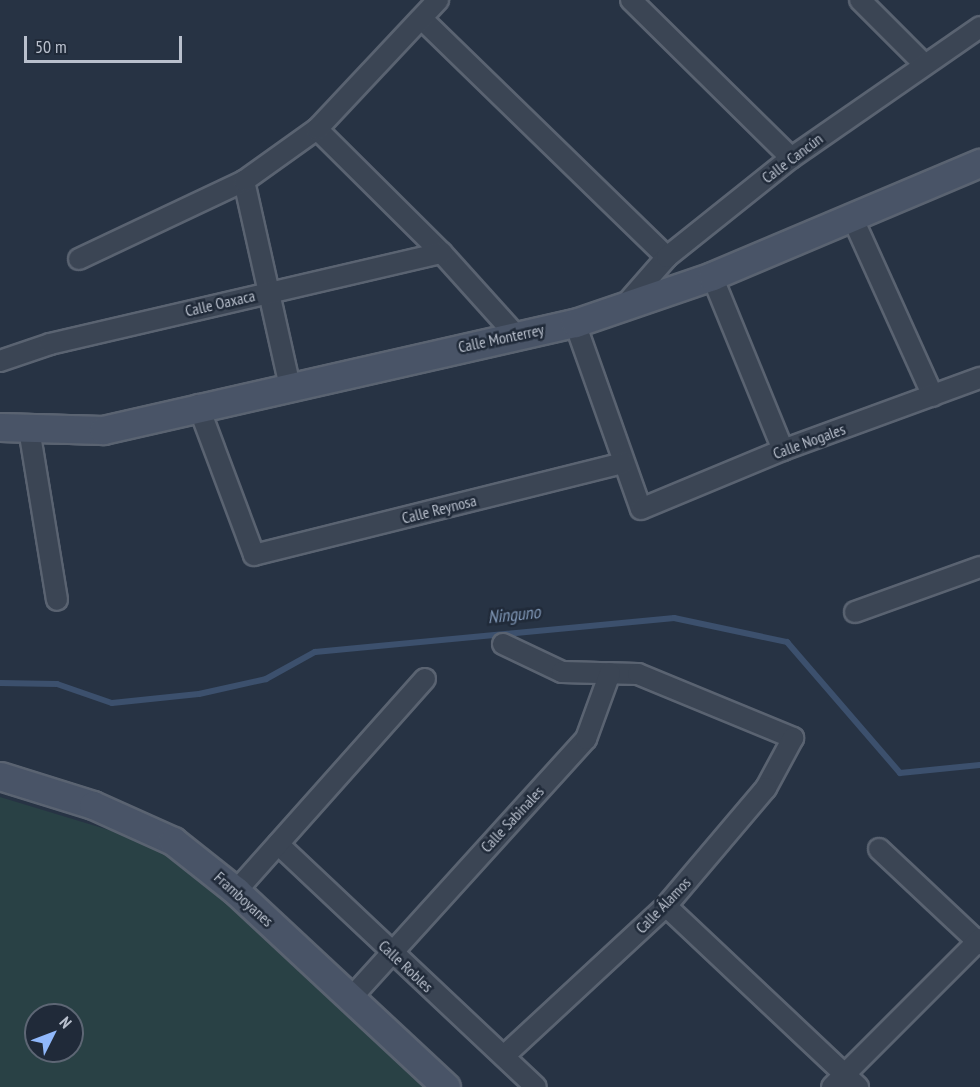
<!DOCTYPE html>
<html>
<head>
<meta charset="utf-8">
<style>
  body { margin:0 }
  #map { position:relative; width:980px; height:1087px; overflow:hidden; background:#273344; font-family:"PT Sans Narrow",sans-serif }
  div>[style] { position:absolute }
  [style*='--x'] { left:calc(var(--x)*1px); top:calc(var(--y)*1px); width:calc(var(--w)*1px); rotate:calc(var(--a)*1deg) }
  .green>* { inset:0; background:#294145 }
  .stream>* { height:6px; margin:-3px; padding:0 3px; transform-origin:3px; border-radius:3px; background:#3c506d }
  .roads { filter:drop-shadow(2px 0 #5a6371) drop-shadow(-2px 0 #5a6371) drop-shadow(0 2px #5a6371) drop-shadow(0 -2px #5a6371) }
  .street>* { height:20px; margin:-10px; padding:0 10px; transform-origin:10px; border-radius:10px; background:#3b4554 }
  .secondary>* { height:27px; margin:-13.5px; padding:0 13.5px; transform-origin:13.5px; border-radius:13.5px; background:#495467 }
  span { translate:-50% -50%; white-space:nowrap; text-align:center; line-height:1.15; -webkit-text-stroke:5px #202a39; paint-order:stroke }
  .street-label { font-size:16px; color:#b9c0cd }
  .water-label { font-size:18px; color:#7f96b5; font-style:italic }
  .north { position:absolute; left:24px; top:1003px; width:60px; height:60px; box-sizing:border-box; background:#202a39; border:2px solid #5d6674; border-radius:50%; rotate:48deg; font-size:16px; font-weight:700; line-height:24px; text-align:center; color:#b9c0cd }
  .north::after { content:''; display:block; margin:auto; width:21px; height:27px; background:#90b8fb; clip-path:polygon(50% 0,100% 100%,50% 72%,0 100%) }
  .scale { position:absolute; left:24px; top:36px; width:158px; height:27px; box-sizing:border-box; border:3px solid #b9c0cd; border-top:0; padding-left:8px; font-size:18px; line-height:21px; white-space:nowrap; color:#b9c0cd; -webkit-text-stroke:4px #202a39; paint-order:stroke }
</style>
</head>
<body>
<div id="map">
  <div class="green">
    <i style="clip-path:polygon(evenodd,0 797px,155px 844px,201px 873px,429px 1087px,0 1087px,0 797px,36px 1015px,72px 1015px,72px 1051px,36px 1051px,36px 1015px)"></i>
  </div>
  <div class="stream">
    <i style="--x:0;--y:683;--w:57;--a:1"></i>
    <i style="--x:57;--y:684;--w:58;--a:19.1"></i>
    <i style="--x:112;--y:703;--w:87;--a:-5.9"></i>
    <i style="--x:199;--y:694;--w:69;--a:-12.6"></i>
    <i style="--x:266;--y:679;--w:56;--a:-28.9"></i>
    <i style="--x:315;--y:652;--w:361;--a:-5.4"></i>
    <i style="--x:674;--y:618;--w:116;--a:12"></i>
    <i style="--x:787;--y:642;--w:173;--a:49.2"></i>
    <i style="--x:900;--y:773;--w:80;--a:-5.7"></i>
  </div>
  <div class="roads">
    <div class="street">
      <i style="--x:631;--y:0;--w:225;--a:44.6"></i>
      <i style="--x:860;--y:0;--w:89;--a:45"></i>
      <i style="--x:423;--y:20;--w:340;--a:44.2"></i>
      <i style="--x:317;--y:129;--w:176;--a:44.8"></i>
      <i style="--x:442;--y:253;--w:109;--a:48"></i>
      <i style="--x:244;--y:181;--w:211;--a:77.4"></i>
      <i style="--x:853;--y:219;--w:194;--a:65.7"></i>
      <i style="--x:79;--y:259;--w:183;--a:-25.3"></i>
      <i style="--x:244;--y:181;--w:90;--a:-35.5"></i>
      <i style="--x:317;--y:129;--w:177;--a:-46.8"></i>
      <i style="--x:712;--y:276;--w:188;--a:67.8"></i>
      <i style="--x:625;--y:305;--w:64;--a:-48.8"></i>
      <i style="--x:667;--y:257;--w:159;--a:-38.6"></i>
      <i style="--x:791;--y:158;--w:230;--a:-34.7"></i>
      <i style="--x:575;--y:323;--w:197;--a:70.5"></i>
      <i style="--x:641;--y:509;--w:154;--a:-22.6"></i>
      <i style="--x:783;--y:450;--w:210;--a:-20.1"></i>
      <i style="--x:0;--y:361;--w:53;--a:-18.8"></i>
      <i style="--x:50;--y:344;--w:402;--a:-13.1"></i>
      <i style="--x:198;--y:405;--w:160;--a:69.5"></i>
      <i style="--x:254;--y:555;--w:381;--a:-14"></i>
      <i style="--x:29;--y:429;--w:173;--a:80.7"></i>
      <i style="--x:855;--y:612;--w:133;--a:-19.8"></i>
      <i style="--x:503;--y:644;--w:65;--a:25.4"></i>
      <i style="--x:562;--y:672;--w:76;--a:1.5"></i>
      <i style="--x:638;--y:674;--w:168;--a:22.4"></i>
      <i style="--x:793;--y:738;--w:57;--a:118.4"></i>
      <i style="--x:766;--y:788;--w:155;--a:130.3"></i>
      <i style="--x:666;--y:906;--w:221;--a:137.2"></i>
      <i style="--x:278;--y:844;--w:354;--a:43.3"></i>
      <i style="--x:879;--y:849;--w:139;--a:43.2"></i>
      <i style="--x:236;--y:891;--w:284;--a:-48.3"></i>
      <i style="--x:666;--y:906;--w:264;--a:43.3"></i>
      <i style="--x:351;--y:998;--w:350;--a:-47.8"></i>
      <i style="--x:586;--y:739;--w:70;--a:-70"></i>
      <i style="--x:832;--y:1087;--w:209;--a:-45"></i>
    </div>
    <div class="secondary">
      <i style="--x:0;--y:427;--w:103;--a:1.7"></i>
      <i style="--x:103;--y:430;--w:484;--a:-12.8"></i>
      <i style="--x:575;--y:323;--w:145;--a:-18.9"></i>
      <i style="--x:712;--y:276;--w:291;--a:-22.9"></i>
      <i style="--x:0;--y:776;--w:97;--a:17.3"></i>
      <i style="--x:93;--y:805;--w:88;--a:24.2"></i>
      <i style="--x:173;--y:841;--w:80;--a:38.4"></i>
      <i style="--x:236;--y:891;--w:287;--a:43"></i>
    </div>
  </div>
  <div class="street-label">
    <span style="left:792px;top:158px;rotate:-37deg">Calle Cancún</span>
    <span style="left:220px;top:303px;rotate:-13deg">Calle Oaxaca</span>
    <span style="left:501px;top:338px;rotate:-12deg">Calle Monterrey</span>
    <span style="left:809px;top:441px;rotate:-20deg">Calle Nogales</span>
    <span style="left:439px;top:509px;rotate:-14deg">Calle Reynosa</span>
    <span style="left:512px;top:819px;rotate:-47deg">Calle Sabinales</span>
    <span style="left:244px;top:899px;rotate:42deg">Framboyanes</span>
    <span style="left:663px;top:905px;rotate:-46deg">Calle Álamos</span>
    <span style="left:406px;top:966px;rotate:43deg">Calle Robles</span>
  </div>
  <div class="water-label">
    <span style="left:514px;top:615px;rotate:-6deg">Ninguno</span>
  </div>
  <div class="north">N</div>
  <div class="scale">50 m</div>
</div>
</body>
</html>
